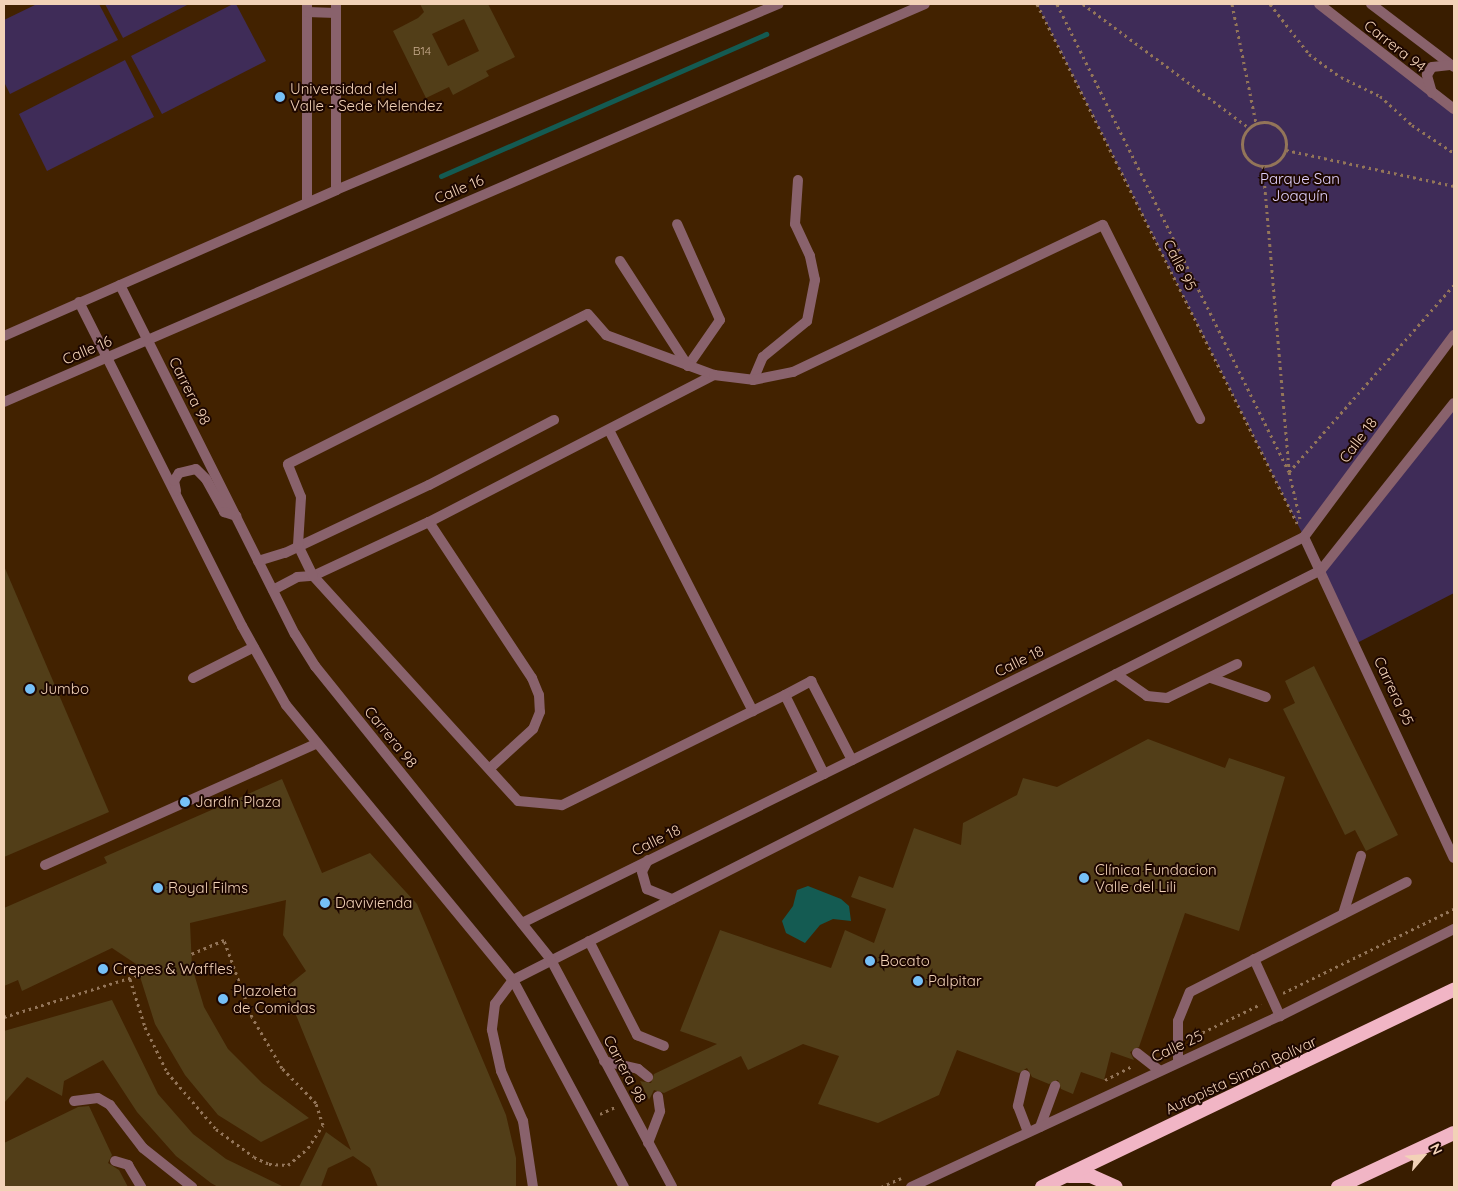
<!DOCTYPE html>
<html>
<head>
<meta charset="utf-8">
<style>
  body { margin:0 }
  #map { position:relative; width:1458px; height:1191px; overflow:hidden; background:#391d00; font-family:Quicksand,sans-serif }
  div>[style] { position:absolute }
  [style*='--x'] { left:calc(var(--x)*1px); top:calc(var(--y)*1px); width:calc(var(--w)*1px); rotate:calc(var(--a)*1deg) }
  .built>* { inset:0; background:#422200 }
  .green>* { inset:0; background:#3f2c58 }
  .water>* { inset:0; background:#145b52 }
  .stream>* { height:5px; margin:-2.5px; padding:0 2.5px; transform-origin:2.5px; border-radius:2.5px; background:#145b52 }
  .building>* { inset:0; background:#523e18 }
  .path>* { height:3px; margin-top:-1.5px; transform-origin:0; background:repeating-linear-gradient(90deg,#937559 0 2.5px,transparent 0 6.5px) }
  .path>.ring { margin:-1.5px; padding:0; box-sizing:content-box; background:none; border:3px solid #937559; border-radius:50% }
  .service>* { height:10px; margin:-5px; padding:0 5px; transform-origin:5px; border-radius:5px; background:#89626c }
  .minor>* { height:10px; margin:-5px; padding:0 5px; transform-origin:5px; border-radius:5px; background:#89626c }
  .tertiary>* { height:10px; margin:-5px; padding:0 5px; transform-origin:5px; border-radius:5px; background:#89626c }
  .trunk>* { height:14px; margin:-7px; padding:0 7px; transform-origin:7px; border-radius:7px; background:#f1b5c5 }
  .dots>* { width:14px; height:14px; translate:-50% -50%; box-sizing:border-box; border:2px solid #1d0700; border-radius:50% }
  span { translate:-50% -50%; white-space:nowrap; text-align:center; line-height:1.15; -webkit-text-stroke:4px #1d0700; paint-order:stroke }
  .number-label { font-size:12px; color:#caad8f }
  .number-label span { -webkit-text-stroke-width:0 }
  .street-label { font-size:15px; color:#f2d2b7 }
  .poi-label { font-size:15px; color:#f2d2b7 }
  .left { translate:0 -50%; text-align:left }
  .park-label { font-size:15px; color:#e0d1fb }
  .frame { position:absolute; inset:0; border:5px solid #f2d2b7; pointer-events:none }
  .north { position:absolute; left:1398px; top:1131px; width:50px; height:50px; -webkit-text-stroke:4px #1d0700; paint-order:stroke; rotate:63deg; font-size:14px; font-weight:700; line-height:20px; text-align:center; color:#f2d2b7 }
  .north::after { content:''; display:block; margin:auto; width:18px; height:22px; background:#f2d2b7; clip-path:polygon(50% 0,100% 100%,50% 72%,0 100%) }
</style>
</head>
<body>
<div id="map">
  <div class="built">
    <i style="clip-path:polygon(4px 4px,778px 4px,4px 336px)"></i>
    <i style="clip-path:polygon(925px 4px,1037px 4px,1304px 537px,522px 923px,315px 666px,148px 341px)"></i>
    <i style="clip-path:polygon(107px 358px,286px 705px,513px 980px,624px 1187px,4px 1187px,4px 402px)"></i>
    <i style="clip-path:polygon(1321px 570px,1454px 858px,1454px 929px,911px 1187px,672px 1187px,551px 961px)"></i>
  </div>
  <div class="green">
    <i style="clip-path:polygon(37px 4px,99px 4px,118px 40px,10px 94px,4px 82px,4px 20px)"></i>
    <i style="clip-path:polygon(105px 4px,189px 4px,123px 38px)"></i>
    <i style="clip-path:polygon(233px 4px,236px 4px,266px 61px,162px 114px,131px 56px)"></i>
    <i style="clip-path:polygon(1037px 4px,1319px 4px,1454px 109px,1454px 335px,1304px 537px)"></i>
    <i style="clip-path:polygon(125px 60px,154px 117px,47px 171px,19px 114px)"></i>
    <i style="clip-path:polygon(1454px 403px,1454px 593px,1355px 644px,1321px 570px)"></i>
  </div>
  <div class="water">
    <i style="clip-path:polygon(808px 886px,841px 899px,849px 906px,851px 921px,833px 919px,820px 925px,805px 943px,786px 933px,782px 921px,793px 906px,797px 890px)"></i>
  </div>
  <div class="stream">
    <i style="--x:441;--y:176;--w:355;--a:-23.6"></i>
  </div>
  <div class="building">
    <i style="clip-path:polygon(evenodd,420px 4px,488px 4px,515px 57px,486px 71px,489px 76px,453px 95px,449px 87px,426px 98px,393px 31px,418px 18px,424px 12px,420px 4px,464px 19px,479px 51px,448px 66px,432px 34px,464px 19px)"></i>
    <i style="clip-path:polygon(4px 566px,109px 812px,4px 857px)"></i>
    <i style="clip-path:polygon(1314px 666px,1398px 835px,1366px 851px,1355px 830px,1345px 835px,1283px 709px,1295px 703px,1285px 681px)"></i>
    <i style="clip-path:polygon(1148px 739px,1225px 768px,1229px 758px,1285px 777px,1239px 931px,1185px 913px,1139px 1047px,1130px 1052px,1134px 1060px,1111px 1052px,1104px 1080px,1081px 1072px,1073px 1094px,1061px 1089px,1058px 1080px,1049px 1084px,1032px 1077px,1027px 1068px,1019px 1073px,957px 1050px,939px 1095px,878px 1123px,818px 1104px,839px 1056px,803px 1044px,748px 1070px,741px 1056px,664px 1093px,654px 1090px,649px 1100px,640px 1081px,651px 1083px,654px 1074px,717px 1044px,680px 1031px,720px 930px,831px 968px,845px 930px,874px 943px,886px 909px,851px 897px,859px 876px,893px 888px,914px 828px,961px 845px,963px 823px,1017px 795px,1023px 778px,1057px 787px)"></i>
    <i style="clip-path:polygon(282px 779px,322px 873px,370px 853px,417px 904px,506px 1115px,516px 1158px,516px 1187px,378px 1187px,370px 1168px,353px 1156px,328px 1168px,321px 1187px,299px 1187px,326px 1132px,351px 1150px,285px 988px,306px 971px,283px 935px,286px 900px,190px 923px,192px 967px,204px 1007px,228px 1049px,262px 1083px,309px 1118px,261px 1142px,218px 1115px,185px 1075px,155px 1024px,136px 964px,112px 948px,22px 991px,18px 980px,4px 986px,4px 908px,107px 863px,104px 857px)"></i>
    <i style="clip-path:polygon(112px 1000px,158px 1094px,193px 1134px,226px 1159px,284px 1187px,218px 1187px,211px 1183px,176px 1156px,137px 1112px,103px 1060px,64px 1081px,62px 1096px,27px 1077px,4px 1103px,4px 1031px)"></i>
    <i style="clip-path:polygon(89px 1106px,112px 1155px,108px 1163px,119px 1170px,128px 1187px,4px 1187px,4px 1143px,78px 1107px)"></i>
  </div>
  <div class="path">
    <i style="--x:1037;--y:4;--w:583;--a:63.39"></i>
    <i style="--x:1057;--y:4;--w:522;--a:63.63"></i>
    <i style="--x:1289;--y:472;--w:249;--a:-48.6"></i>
    <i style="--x:1083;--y:4;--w:206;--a:36.7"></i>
    <i style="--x:1232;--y:4;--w:121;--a:78.6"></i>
    <i style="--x:1270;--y:4;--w:63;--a:52"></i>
    <i style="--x:1309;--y:54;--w:39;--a:36"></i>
    <i style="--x:1341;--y:77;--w:43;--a:26"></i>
    <i style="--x:1380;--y:96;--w:43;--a:42.2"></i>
    <i style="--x:1412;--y:125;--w:50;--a:33.7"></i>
    <i class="ring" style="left:1242px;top:122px;width:41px;height:41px"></i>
    <i style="--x:1286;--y:150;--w:172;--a:12.1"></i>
    <i style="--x:1263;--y:166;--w:307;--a:85.1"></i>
    <i style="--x:1289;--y:472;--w:48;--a:76.8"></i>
    <i style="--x:130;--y:979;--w:50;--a:72.6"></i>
    <i style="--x:145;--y:1027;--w:50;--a:63.9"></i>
    <i style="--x:167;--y:1072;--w:75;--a:49.3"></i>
    <i style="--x:216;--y:1129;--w:47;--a:36.4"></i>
    <i style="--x:254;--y:1157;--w:17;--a:25"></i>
    <i style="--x:269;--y:1164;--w:19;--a:3"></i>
    <i style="--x:288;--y:1165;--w:26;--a:-40"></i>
    <i style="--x:308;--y:1148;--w:27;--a:-57"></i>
    <i style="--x:323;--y:1125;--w:23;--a:-108"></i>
    <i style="--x:316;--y:1103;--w:49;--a:-134.2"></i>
    <i style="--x:282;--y:1068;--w:59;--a:-120.5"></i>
    <i style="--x:252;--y:1017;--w:82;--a:-110"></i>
    <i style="--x:224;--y:940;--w:38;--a:157"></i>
    <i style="--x:1283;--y:993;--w:191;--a:-26.2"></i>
    <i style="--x:4;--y:1017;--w:145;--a:-17.3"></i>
    <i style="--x:1191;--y:1038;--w:78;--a:-25.9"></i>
    <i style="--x:1105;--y:1080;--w:31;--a:-27"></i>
    <i style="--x:600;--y:1114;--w:17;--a:-25"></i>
    <i style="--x:881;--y:1187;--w:22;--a:-24"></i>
  </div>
  <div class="service">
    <i style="--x:307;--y:4;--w:198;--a:90"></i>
    <i style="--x:307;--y:12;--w:29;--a:2"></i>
    <i style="--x:336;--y:190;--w:186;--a:-90"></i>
    <i style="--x:620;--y:261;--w:125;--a:57.1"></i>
    <i style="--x:688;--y:366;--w:56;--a:-55.2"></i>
    <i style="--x:720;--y:320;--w:105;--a:-114.1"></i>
    <i style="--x:753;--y:380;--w:25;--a:-67"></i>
    <i style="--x:763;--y:357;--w:57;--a:-39.3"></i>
    <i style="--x:807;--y:321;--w:42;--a:-79"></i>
    <i style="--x:815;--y:280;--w:25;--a:-102"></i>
    <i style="--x:810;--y:256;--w:35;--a:-115"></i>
    <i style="--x:795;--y:224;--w:44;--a:-86.1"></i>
    <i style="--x:609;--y:430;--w:316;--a:62.9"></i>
    <i style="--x:429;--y:522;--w:187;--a:56.6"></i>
    <i style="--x:532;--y:678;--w:18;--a:68"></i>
    <i style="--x:539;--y:695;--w:17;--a:87"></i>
    <i style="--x:540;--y:712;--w:18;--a:112"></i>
    <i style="--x:533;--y:729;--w:59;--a:137.7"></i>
    <i style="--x:258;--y:561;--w:28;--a:-17"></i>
    <i style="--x:285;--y:553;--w:159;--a:-25.3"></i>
    <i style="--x:429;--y:485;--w:141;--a:-27.5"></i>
    <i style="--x:273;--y:590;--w:27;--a:-28"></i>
    <i style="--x:297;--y:577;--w:16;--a:-4"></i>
    <i style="--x:313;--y:576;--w:128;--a:-25"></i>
    <i style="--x:429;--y:522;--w:321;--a:-27.3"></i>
    <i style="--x:1116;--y:674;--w:38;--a:35"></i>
    <i style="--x:1147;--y:696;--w:20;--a:6"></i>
    <i style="--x:1167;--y:698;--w:78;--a:-25.9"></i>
    <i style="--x:193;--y:678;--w:68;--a:-26.9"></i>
    <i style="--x:1211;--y:678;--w:58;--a:19.1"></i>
    <i style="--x:785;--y:695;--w:30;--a:-28"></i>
    <i style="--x:811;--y:681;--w:89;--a:62.6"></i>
    <i style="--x:824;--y:774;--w:88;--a:-116.3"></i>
    <i style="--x:785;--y:695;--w:249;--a:153.7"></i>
    <i style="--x:562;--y:805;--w:44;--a:-174.8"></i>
    <i style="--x:518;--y:801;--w:304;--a:-132.3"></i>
    <i style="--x:313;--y:576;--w:34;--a:-116"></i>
    <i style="--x:298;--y:545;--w:48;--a:-86.4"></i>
    <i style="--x:301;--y:497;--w:35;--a:-112"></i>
    <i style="--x:288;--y:464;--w:335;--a:-26.6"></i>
    <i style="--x:588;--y:314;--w:28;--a:49"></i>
    <i style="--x:606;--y:335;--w:115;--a:20.3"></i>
    <i style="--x:714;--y:375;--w:39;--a:7"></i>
    <i style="--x:753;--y:380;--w:41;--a:-11.3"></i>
    <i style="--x:793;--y:372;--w:343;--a:-25.4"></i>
    <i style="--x:1103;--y:225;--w:217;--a:63.4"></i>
    <i style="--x:45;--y:865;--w:297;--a:-24.1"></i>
    <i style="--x:1343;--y:914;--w:61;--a:-72.8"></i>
    <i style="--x:589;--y:941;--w:106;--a:62.9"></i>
    <i style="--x:637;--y:1035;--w:29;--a:22"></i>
    <i style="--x:1254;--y:959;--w:63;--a:65.5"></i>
    <i style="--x:513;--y:980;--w:30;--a:127"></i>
    <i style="--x:495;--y:1004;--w:26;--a:97"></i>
    <i style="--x:492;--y:1030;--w:42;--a:77.6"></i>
    <i style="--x:501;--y:1071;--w:55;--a:66.3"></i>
    <i style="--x:523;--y:1121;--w:67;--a:81.4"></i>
    <i style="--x:1137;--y:1053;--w:28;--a:38"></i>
    <i style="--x:604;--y:1061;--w:35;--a:13"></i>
    <i style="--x:638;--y:1069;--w:13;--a:39"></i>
    <i style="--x:1178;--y:1062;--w:41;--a:-90"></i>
    <i style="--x:1178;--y:1021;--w:31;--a:-68"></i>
    <i style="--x:1190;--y:992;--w:243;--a:-26.9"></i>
    <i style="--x:1025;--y:1075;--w:32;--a:103"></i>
    <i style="--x:1018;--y:1106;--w:28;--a:69"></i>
    <i style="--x:74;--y:1101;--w:24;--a:-7"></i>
    <i style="--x:98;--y:1098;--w:14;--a:30"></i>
    <i style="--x:110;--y:1105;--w:54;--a:52.5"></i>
    <i style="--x:143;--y:1148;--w:63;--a:38.5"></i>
    <i style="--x:1040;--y:1127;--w:44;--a:-69.9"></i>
    <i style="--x:648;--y:1143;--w:34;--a:-69"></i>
    <i style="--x:660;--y:1111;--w:15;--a:-98"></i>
    <i style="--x:115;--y:1161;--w:14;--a:17"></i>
    <i style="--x:128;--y:1165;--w:26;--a:59"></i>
  </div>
  <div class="minor">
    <i style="--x:1319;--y:4;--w:171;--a:37.9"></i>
    <i style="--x:1371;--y:4;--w:104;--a:37.2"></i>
    <i style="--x:1432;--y:93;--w:19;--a:-106"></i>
    <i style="--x:1427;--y:75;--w:9;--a:-58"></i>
    <i style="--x:1432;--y:67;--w:18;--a:-6"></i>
    <i style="--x:1304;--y:537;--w:354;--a:65"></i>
    <i style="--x:648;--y:860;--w:13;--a:117"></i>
    <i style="--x:642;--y:872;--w:18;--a:74"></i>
    <i style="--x:647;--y:889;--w:27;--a:22"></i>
    <i style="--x:522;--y:923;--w:872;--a:-26.27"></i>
    <i style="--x:1304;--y:537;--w:252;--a:-53.4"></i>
    <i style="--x:513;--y:980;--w:906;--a:-26.9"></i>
    <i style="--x:1321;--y:570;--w:213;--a:-51.5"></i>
  </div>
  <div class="tertiary">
    <i style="--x:120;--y:285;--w:390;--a:63.4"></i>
    <i style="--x:295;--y:634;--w:38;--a:58"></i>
    <i style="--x:315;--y:666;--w:377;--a:51.2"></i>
    <i style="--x:551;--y:960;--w:257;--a:61.9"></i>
    <i style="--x:79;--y:302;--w:363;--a:63.3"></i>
    <i style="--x:242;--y:626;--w:90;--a:60.9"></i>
    <i style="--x:286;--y:705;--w:357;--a:50.5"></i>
    <i style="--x:513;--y:980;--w:235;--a:61.8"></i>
    <i style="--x:4;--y:336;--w:363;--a:-23.7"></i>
    <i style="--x:336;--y:190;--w:480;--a:-22.8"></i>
    <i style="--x:4;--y:402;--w:1003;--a:-23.37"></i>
    <i style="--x:176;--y:491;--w:10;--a:-101"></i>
    <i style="--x:174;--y:481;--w:9;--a:-58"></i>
    <i style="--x:179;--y:473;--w:17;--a:-13"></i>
    <i style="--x:196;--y:469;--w:14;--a:45"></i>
    <i style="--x:206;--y:479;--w:38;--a:61"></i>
    <i style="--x:224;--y:512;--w:13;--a:18"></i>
    <i style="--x:911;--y:1187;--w:407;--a:-24.9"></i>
    <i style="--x:1280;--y:1016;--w:195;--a:-26.6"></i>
  </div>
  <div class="trunk">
    <i style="--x:1069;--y:1176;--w:22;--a:0"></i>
    <i style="--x:1091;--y:1176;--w:27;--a:24"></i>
    <i style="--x:1042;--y:1187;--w:457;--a:-25.6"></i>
    <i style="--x:1338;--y:1187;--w:128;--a:-25"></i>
  </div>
  <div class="dots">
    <i style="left:280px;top:97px;background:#76c0f7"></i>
    <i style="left:30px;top:689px;background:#76c0f7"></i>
    <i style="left:185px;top:802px;background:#76c0f7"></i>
    <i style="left:1084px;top:878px;background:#76c0f7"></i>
    <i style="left:158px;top:888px;background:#76c0f7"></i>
    <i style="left:325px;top:903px;background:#76c0f7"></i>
    <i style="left:870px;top:961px;background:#76c0f7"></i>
    <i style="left:103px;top:969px;background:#76c0f7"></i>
    <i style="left:918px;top:981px;background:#76c0f7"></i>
    <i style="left:223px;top:999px;background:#76c0f7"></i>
  </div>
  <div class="number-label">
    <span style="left:422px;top:51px">B14</span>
  </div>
  <div class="street-label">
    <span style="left:1395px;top:46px;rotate:38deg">Carrera 94</span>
    <span style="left:459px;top:189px;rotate:-23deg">Calle 16</span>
    <span style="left:1180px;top:265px;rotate:63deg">Calle 95</span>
    <span style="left:87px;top:350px;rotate:-23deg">Calle 16</span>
    <span style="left:190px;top:391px;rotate:63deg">Carrera 98</span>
    <span style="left:1358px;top:440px;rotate:-53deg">Calle 18</span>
    <span style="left:1019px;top:661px;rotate:-26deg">Calle 18</span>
    <span style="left:1394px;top:691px;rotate:65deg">Carrera 95</span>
    <span style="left:391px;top:737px;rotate:51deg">Carrera 98</span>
    <span style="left:656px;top:840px;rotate:-26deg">Calle 18</span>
    <span style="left:1177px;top:1046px;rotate:-25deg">Calle 25</span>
    <span style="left:625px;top:1069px;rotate:62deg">Carrera 98</span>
    <span style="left:1241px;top:1075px;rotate:-25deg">Autopista Simón Bolívar</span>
  </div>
  <div class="poi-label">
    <span class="left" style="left:290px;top:97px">Universidad del<br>Valle - Sede Melendez</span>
    <span class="left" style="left:40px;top:689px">Jumbo</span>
    <span class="left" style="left:195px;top:802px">Jardín Plaza</span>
    <span class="left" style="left:1095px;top:878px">Clínica Fundacion<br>Valle del Lili</span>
    <span class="left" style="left:168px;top:888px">Royal Films</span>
    <span class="left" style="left:335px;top:903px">Davivienda</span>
    <span class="left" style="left:880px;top:961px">Bocato</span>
    <span class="left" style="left:113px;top:969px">Crepes &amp; Waffles</span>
    <span class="left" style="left:928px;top:981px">Palpitar</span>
    <span class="left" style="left:233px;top:999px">Plazoleta<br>de Comidas</span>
  </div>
  <div class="park-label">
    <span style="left:1300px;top:187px">Parque San<br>Joaquín</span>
  </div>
  <div class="frame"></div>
  <div class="north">N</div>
</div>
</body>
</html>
